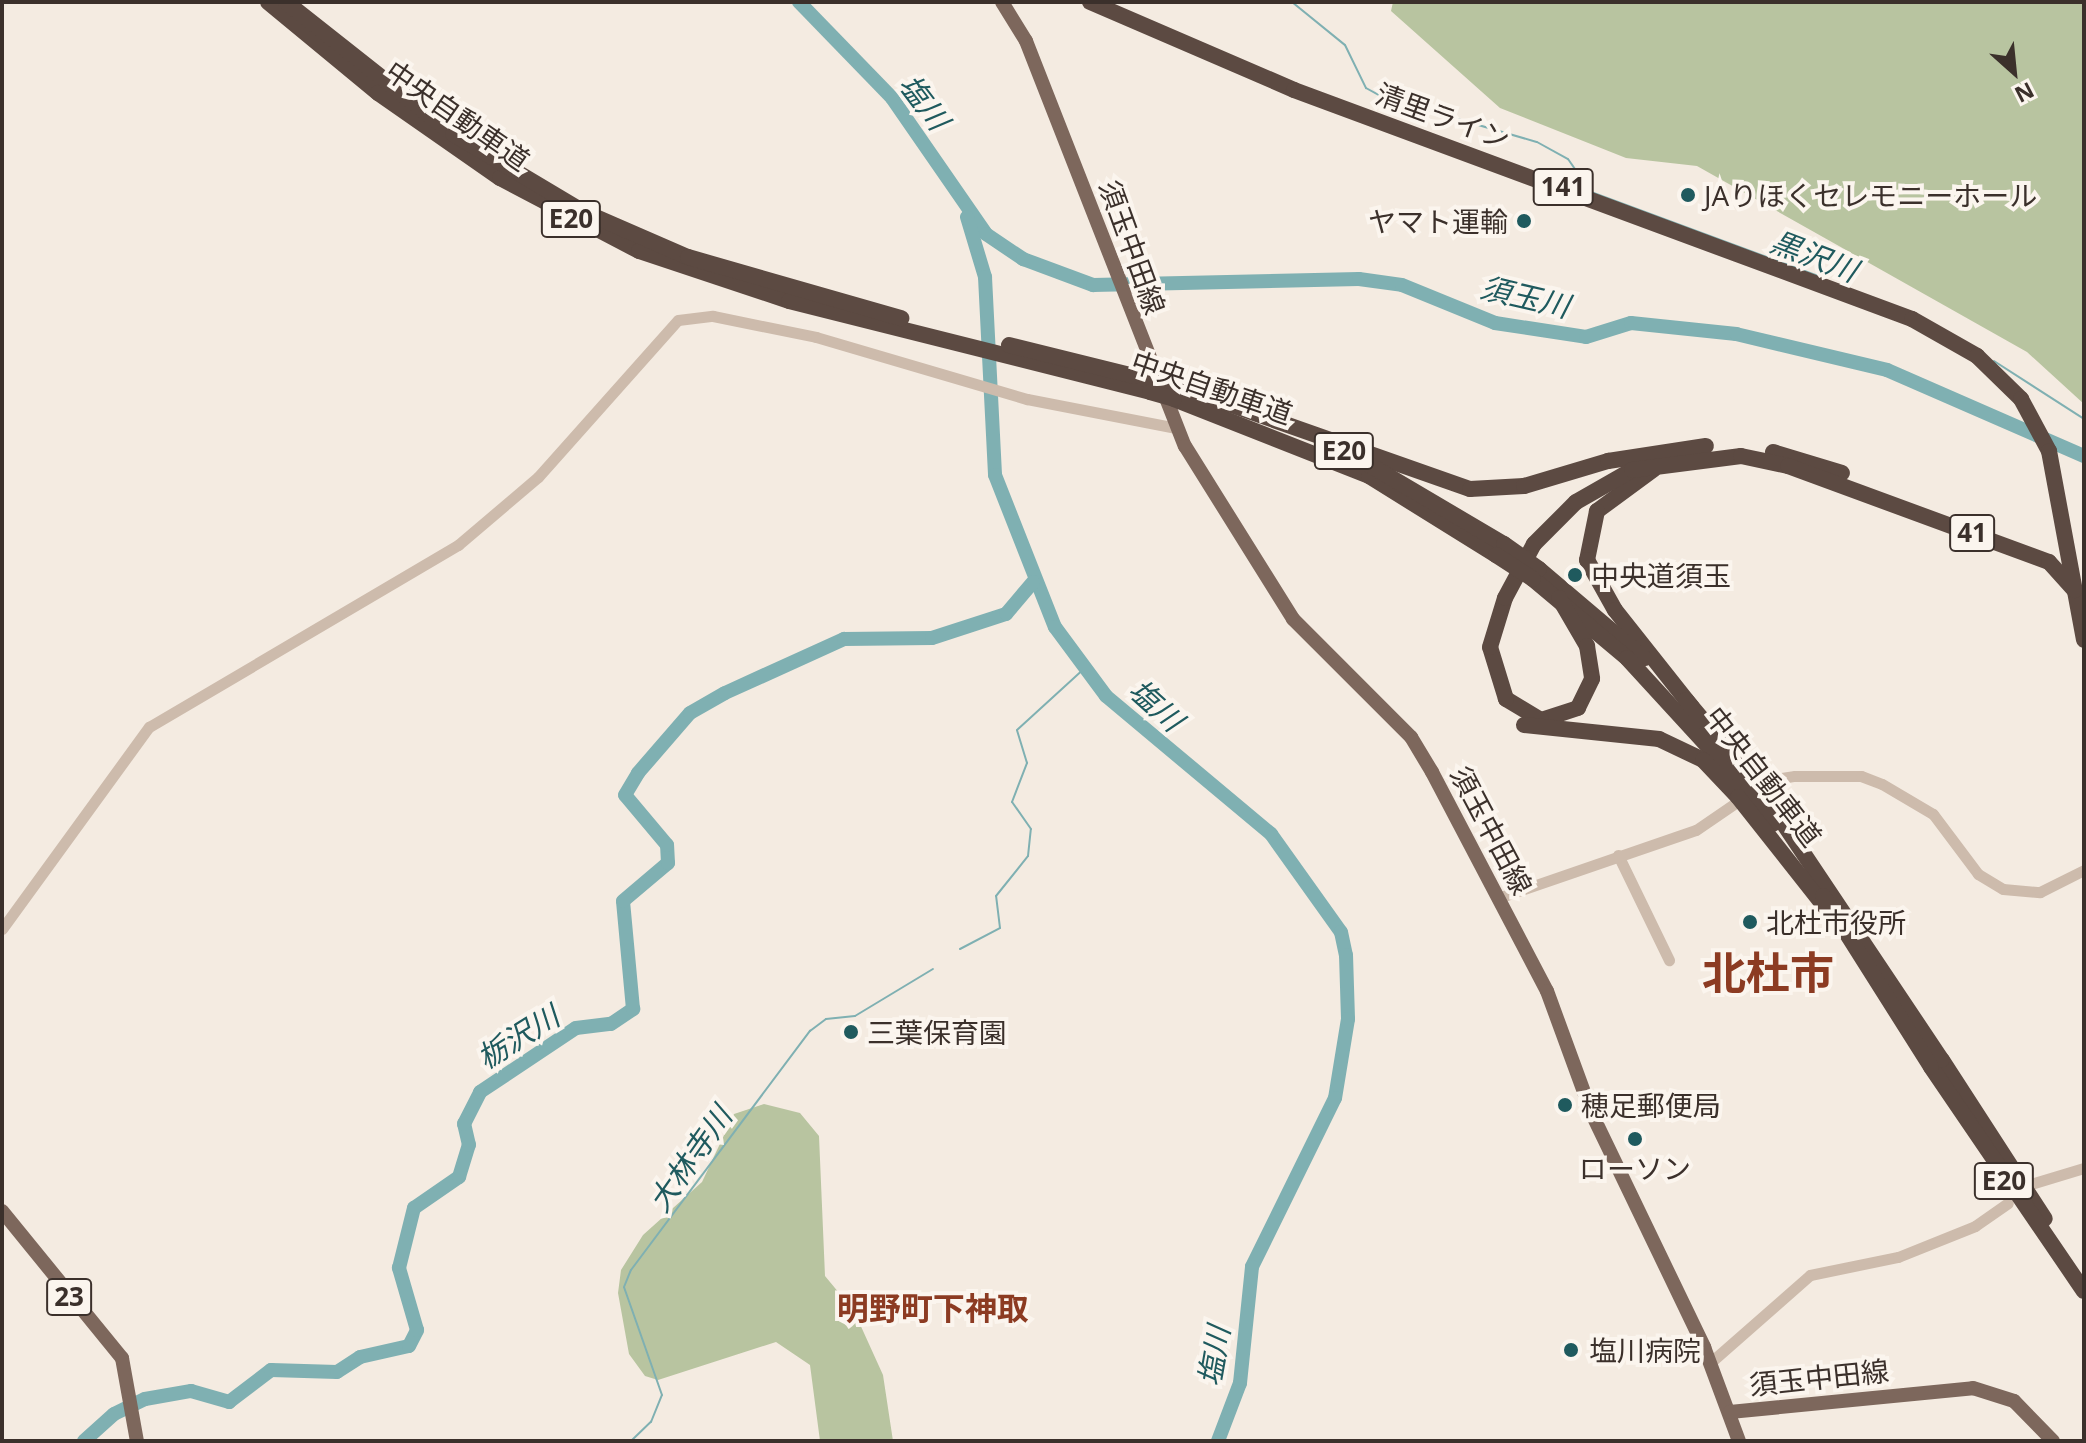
<!DOCTYPE html>
<html>
<head>
<meta charset="utf-8">
<style>
  body { margin:0 }
  #map { position:relative; width:2086px; height:1443px; overflow:hidden; background:#f4ebe1; font-family:"Open Sans","Noto Sans JP",sans-serif }
  div>[style] { position:absolute }
  [style*='--x'] { left:calc(var(--x)*1px); top:calc(var(--y)*1px); width:calc(var(--w)*1px); rotate:calc(var(--a)*1deg) }
  .green>* { inset:0; background:#b8c4a0 }
  .stream>* { height:2px; margin:-1px; padding:0 1px; transform-origin:1px; border-radius:1px; background:#7fb0b2 }
  .river>* { height:14px; margin:-7px; padding:0 7px; transform-origin:7px; border-radius:7px; background:#7fb0b2 }
  .minor>* { height:11px; margin:-5.5px; padding:0 5.5px; transform-origin:5.5px; border-radius:5.5px; background:#cdbbac }
  .major>* { height:14px; margin:-7px; padding:0 7px; transform-origin:7px; border-radius:7px; background:#7d675c }
  .highway>* { height:16px; margin:-8px; padding:0 8px; transform-origin:8px; border-radius:8px; background:#5c4a42 }
  .highway-bridge>* { height:16px; margin:-8px; padding:0 8px; transform-origin:8px; border-radius:8px; background:#5c4a42 }
  .dots>* { width:22px; height:22px; translate:-50% -50%; box-sizing:border-box; border:4px solid #fbf5ee; border-radius:50% }
  span { translate:-50% -50%; white-space:nowrap; text-align:center; line-height:1.15; -webkit-text-stroke:8px #fbf5ee; paint-order:stroke }
  .shield-label span { padding:2px 6px; background:#fbf5ee; border:2px solid; border-radius:6px; -webkit-text-stroke-width:0 }
  .shield-label { font-size:26px; color:#3b302b; font-weight:700 }
  .street-label { font-size:28px; color:#3b302b }
  .poi-label { font-size:28px; color:#3b302b }
  .left { translate:0 -50%; text-align:left }
  .right { translate:-100% -50%; text-align:right }
  .water-label { font-size:30px; color:#1f5a5e; font-style:italic }
  .quarter-label { font-size:32px; color:#8c3b22; font-weight:700 }
  .town-label { font-size:44px; color:#8c3b22; font-weight:700 }
  .frame { position:absolute; inset:0; border:4px solid #3b302b; pointer-events:none }
  .north { position:absolute; left:1974px; top:32px; width:80px; height:80px; -webkit-text-stroke:6px #fbf5ee; paint-order:stroke; rotate:153deg; font-size:22px; font-weight:700; line-height:32px; text-align:center; color:#3b302b }
  .north::after { content:''; display:block; margin:auto; width:28px; height:36px; background:#3b302b; clip-path:polygon(50% 0,100% 100%,50% 72%,0 100%) }
</style>
</head>
<body>
<div id="map">
  <div class="green">
    <i style="clip-path:polygon(1393px 2px,2084px 2px,2084px 404px,2027px 352px,1697px 166px,1626px 158px,1500px 108px,1391px 11px)"></i>
    <i style="clip-path:polygon(764px 1104px,800px 1113px,819px 1136px,825px 1276px,854px 1311px,883px 1375px,893px 1441px,820px 1441px,810px 1365px,776px 1342px,658px 1380px,645px 1376px,629px 1354px,618px 1293px,621px 1270px,643px 1235px,702px 1182px,734px 1114px)"></i>
  </div>
  <div class="stream">
    <i style="--x:1292;--y:2;--w:68;--a:39.1"></i>
    <i style="--x:1345;--y:45;--w:48;--a:64"></i>
    <i style="--x:1366;--y:88;--w:18;--a:29"></i>
    <i style="--x:1382;--y:97;--w:161;--a:16.2"></i>
    <i style="--x:1537;--y:142;--w:35;--a:29"></i>
    <i style="--x:1568;--y:159;--w:40;--a:55.1"></i>
    <i style="--x:1591;--y:192;--w:248;--a:20.3"></i>
    <i style="--x:1994;--y:361;--w:107;--a:32.8"></i>
    <i style="--x:960;--y:949;--w:45;--a:-27.7"></i>
    <i style="--x:1000;--y:928;--w:32;--a:-97"></i>
    <i style="--x:996;--y:896;--w:51;--a:-51.3"></i>
    <i style="--x:1028;--y:856;--w:27;--a:-84"></i>
    <i style="--x:1031;--y:829;--w:33;--a:-125"></i>
    <i style="--x:1012;--y:802;--w:42;--a:-69"></i>
    <i style="--x:1027;--y:763;--w:34;--a:-107"></i>
    <i style="--x:1017;--y:730;--w:93;--a:-42.4"></i>
    <i style="--x:631;--y:1441;--w:28;--a:-44"></i>
    <i style="--x:651;--y:1422;--w:29;--a:-68"></i>
    <i style="--x:662;--y:1395;--w:114;--a:-109.4"></i>
    <i style="--x:624;--y:1287;--w:18;--a:-68"></i>
    <i style="--x:631;--y:1270;--w:299;--a:-53.2"></i>
    <i style="--x:810;--y:1031;--w:20;--a:-37"></i>
    <i style="--x:826;--y:1019;--w:29;--a:-6"></i>
    <i style="--x:855;--y:1016;--w:91;--a:-31.1"></i>
  </div>
  <div class="river">
    <i style="--x:799;--y:2;--w:134;--a:45.9"></i>
    <i style="--x:892;--y:98;--w:165;--a:55.3"></i>
    <i style="--x:986;--y:234;--w:45;--a:34"></i>
    <i style="--x:1023;--y:259;--w:75;--a:20.4"></i>
    <i style="--x:1093;--y:285;--w:266;--a:-1.3"></i>
    <i style="--x:1359;--y:279;--w:43;--a:7.9"></i>
    <i style="--x:1402;--y:285;--w:100;--a:22.2"></i>
    <i style="--x:1495;--y:323;--w:92;--a:8.7"></i>
    <i style="--x:1586;--y:337;--w:47;--a:-17.3"></i>
    <i style="--x:1631;--y:323;--w:106;--a:6"></i>
    <i style="--x:1736;--y:334;--w:155;--a:13.4"></i>
    <i style="--x:1887;--y:370;--w:215;--a:23.6"></i>
    <i style="--x:967;--y:217;--w:63;--a:73.3"></i>
    <i style="--x:985;--y:277;--w:198;--a:87.1"></i>
    <i style="--x:995;--y:475;--w:163;--a:68.5"></i>
    <i style="--x:1055;--y:627;--w:86;--a:53.5"></i>
    <i style="--x:1106;--y:696;--w:215;--a:39.9"></i>
    <i style="--x:1271;--y:834;--w:120;--a:54.5"></i>
    <i style="--x:1341;--y:932;--w:24;--a:78"></i>
    <i style="--x:1346;--y:955;--w:64;--a:88.2"></i>
    <i style="--x:1348;--y:1019;--w:80;--a:99.3"></i>
    <i style="--x:1335;--y:1098;--w:188;--a:116.2"></i>
    <i style="--x:1252;--y:1267;--w:117;--a:95.9"></i>
    <i style="--x:1240;--y:1383;--w:62;--a:110.8"></i>
    <i style="--x:84;--y:1441;--w:40;--a:-42"></i>
    <i style="--x:114;--y:1414;--w:34;--a:-26"></i>
    <i style="--x:145;--y:1399;--w:47;--a:-9.9"></i>
    <i style="--x:191;--y:1391;--w:40;--a:16"></i>
    <i style="--x:229;--y:1402;--w:53;--a:-37.3"></i>
    <i style="--x:271;--y:1370;--w:66;--a:1.7"></i>
    <i style="--x:337;--y:1372;--w:27;--a:-33"></i>
    <i style="--x:360;--y:1357;--w:50;--a:-12.7"></i>
    <i style="--x:409;--y:1346;--w:18;--a:-63"></i>
    <i style="--x:417;--y:1330;--w:65;--a:-106.2"></i>
    <i style="--x:399;--y:1268;--w:62;--a:-76"></i>
    <i style="--x:414;--y:1208;--w:55;--a:-34.6"></i>
    <i style="--x:459;--y:1177;--w:34;--a:-73"></i>
    <i style="--x:469;--y:1145;--w:22;--a:-103"></i>
    <i style="--x:464;--y:1124;--w:36;--a:-63"></i>
    <i style="--x:480;--y:1092;--w:115;--a:-33.7"></i>
    <i style="--x:576;--y:1028;--w:35;--a:-7"></i>
    <i style="--x:611;--y:1024;--w:27;--a:-34"></i>
    <i style="--x:633;--y:1009;--w:108;--a:-95.3"></i>
    <i style="--x:623;--y:901;--w:59;--a:-40.2"></i>
    <i style="--x:668;--y:863;--w:18;--a:-93"></i>
    <i style="--x:667;--y:845;--w:65;--a:-130"></i>
    <i style="--x:625;--y:795;--w:26;--a:-59"></i>
    <i style="--x:638;--y:773;--w:79;--a:-49.1"></i>
    <i style="--x:690;--y:713;--w:40;--a:-29.7"></i>
    <i style="--x:725;--y:693;--w:131;--a:-24.4"></i>
    <i style="--x:844;--y:639;--w:88;--a:-0.7"></i>
    <i style="--x:932;--y:638;--w:78;--a:-18"></i>
    <i style="--x:1006;--y:614;--w:42;--a:-49.8"></i>
  </div>
  <div class="minor">
    <i style="--x:1618;--y:855;--w:117;--a:64.1"></i>
    <i style="--x:1498;--y:898;--w:209;--a:-19"></i>
    <i style="--x:1696;--y:830;--w:88;--a:-34.4"></i>
    <i style="--x:1769;--y:780;--w:26;--a:-9"></i>
    <i style="--x:1795;--y:776;--w:66;--a:0"></i>
    <i style="--x:1861;--y:776;--w:22;--a:21"></i>
    <i style="--x:1882;--y:784;--w:59;--a:30.5"></i>
    <i style="--x:1933;--y:814;--w:75;--a:53.1"></i>
    <i style="--x:1978;--y:874;--w:29;--a:31"></i>
    <i style="--x:2003;--y:889;--w:37;--a:5"></i>
    <i style="--x:2040;--y:892;--w:49;--a:-26.6"></i>
    <i style="--x:2;--y:929;--w:250;--a:-54"></i>
    <i style="--x:149;--y:727;--w:359;--a:-30.5"></i>
    <i style="--x:458;--y:545;--w:105;--a:-40.4"></i>
    <i style="--x:538;--y:477;--w:210;--a:-48.3"></i>
    <i style="--x:678;--y:320;--w:35;--a:-7"></i>
    <i style="--x:713;--y:316;--w:105;--a:11.5"></i>
    <i style="--x:816;--y:337;--w:220;--a:16.4"></i>
    <i style="--x:1027;--y:399;--w:152;--a:11"></i>
    <i style="--x:2031;--y:1184;--w:55;--a:-16.8"></i>
    <i style="--x:1711;--y:1362;--w:132;--a:-41.3"></i>
    <i style="--x:1810;--y:1275;--w:90;--a:-11.6"></i>
    <i style="--x:1898;--y:1257;--w:83;--a:-21.9"></i>
    <i style="--x:1975;--y:1226;--w:40;--a:-34.9"></i>
  </div>
  <div class="major">
    <i style="--x:1002;--y:2;--w:46;--a:58.4"></i>
    <i style="--x:1026;--y:41;--w:435;--a:68.6"></i>
    <i style="--x:1185;--y:446;--w:204;--a:58"></i>
    <i style="--x:1293;--y:619;--w:167;--a:45"></i>
    <i style="--x:1411;--y:737;--w:41;--a:59"></i>
    <i style="--x:1432;--y:772;--w:247;--a:62.3"></i>
    <i style="--x:1547;--y:991;--w:131;--a:69.9"></i>
    <i style="--x:1592;--y:1114;--w:259;--a:64.3"></i>
    <i style="--x:1704;--y:1347;--w:100;--a:69.6"></i>
    <i style="--x:2;--y:1211;--w:190;--a:50.8"></i>
    <i style="--x:122;--y:1358;--w:84;--a:79.8"></i>
    <i style="--x:1730;--y:1412;--w:244;--a:-5.6"></i>
    <i style="--x:1973;--y:1388;--w:43;--a:17.6"></i>
    <i style="--x:2014;--y:1401;--w:56;--a:45.7"></i>
  </div>
  <div class="highway">
    <i style="--x:268;--y:2;--w:143;--a:39.6"></i>
    <i style="--x:378;--y:93;--w:149;--a:34.9"></i>
    <i style="--x:500;--y:178;--w:157;--a:27.7"></i>
    <i style="--x:639;--y:251;--w:158;--a:18.4"></i>
    <i style="--x:789;--y:301;--w:372;--a:14.1"></i>
    <i style="--x:286;--y:2;--w:213;--a:38.3"></i>
    <i style="--x:453;--y:134;--w:150;--a:30.8"></i>
    <i style="--x:582;--y:211;--w:116;--a:23.5"></i>
    <i style="--x:688;--y:257;--w:222;--a:16"></i>
    <i style="--x:1090;--y:2;--w:222;--a:23.3"></i>
    <i style="--x:1294;--y:90;--w:659;--a:20.33"></i>
    <i style="--x:1912;--y:319;--w:75;--a:29.6"></i>
    <i style="--x:1977;--y:356;--w:62;--a:44.3"></i>
    <i style="--x:2021;--y:399;--w:59;--a:61.7"></i>
    <i style="--x:2049;--y:451;--w:192;--a:79.5"></i>
    <i style="--x:1009;--y:345;--w:129;--a:13.9"></i>
    <i style="--x:1170;--y:386;--w:59;--a:16.9"></i>
    <i style="--x:1174;--y:399;--w:210;--a:21.5"></i>
    <i style="--x:1369;--y:476;--w:150;--a:31.9"></i>
    <i style="--x:1217;--y:400;--w:268;--a:19.4"></i>
    <i style="--x:1470;--y:489;--w:54;--a:-3.2"></i>
    <i style="--x:1524;--y:486;--w:88;--a:-16.6"></i>
    <i style="--x:1608;--y:461;--w:99;--a:-8.7"></i>
    <i style="--x:1773;--y:452;--w:72;--a:16.9"></i>
    <i style="--x:1351;--y:454;--w:178;--a:30.5"></i>
    <i style="--x:1654;--y:469;--w:71;--a:143.6"></i>
    <i style="--x:1597;--y:511;--w:50;--a:101.5"></i>
    <i style="--x:1587;--y:560;--w:57;--a:60.8"></i>
    <i style="--x:1615;--y:610;--w:124;--a:51.6"></i>
    <i style="--x:1539;--y:569;--w:138;--a:40.3"></i>
    <i style="--x:1533;--y:579;--w:123;--a:40"></i>
    <i style="--x:1627;--y:658;--w:179;--a:47.5"></i>
    <i style="--x:1559;--y:598;--w:56;--a:59.7"></i>
    <i style="--x:1587;--y:646;--w:33;--a:81"></i>
    <i style="--x:1592;--y:679;--w:32;--a:116"></i>
    <i style="--x:1578;--y:708;--w:39;--a:162"></i>
    <i style="--x:1541;--y:720;--w:41;--a:-149"></i>
    <i style="--x:1506;--y:699;--w:54;--a:-107.1"></i>
    <i style="--x:1490;--y:647;--w:51;--a:-73"></i>
    <i style="--x:1505;--y:598;--w:61;--a:-61.8"></i>
    <i style="--x:1534;--y:544;--w:59;--a:-45"></i>
    <i style="--x:1576;--y:502;--w:64;--a:-29.7"></i>
    <i style="--x:1632;--y:470;--w:110;--a:-7.3"></i>
    <i style="--x:1741;--y:456;--w:48;--a:12"></i>
    <i style="--x:1788;--y:466;--w:278;--a:20.2"></i>
    <i style="--x:2049;--y:562;--w:38;--a:48"></i>
    <i style="--x:1686;--y:700;--w:110;--a:49.8"></i>
    <i style="--x:1524;--y:725;--w:136;--a:5.9"></i>
    <i style="--x:1659;--y:739;--w:49;--a:25.5"></i>
    <i style="--x:1703;--y:760;--w:51;--a:46.6"></i>
    <i style="--x:1942;--y:1060;--w:189;--a:57.1"></i>
    <i style="--x:1931;--y:1067;--w:271;--a:55.7"></i>
  </div>
  <div class="highway-bridge">
    <i style="--x:1147;--y:380;--w:24;--a:15"></i>
    <i style="--x:1150;--y:392;--w:25;--a:16"></i>
    <i style="--x:1504;--y:544;--w:43;--a:35.5"></i>
    <i style="--x:1496;--y:555;--w:44;--a:33"></i>
    <i style="--x:1757;--y:784;--w:332;--a:56.2"></i>
    <i style="--x:1748;--y:790;--w:42;--a:53.7"></i>
    <i style="--x:1738;--y:797;--w:139;--a:51.7"></i>
    <i style="--x:1823;--y:896;--w:202;--a:57.7"></i>
  </div>
  <div class="dots">
    <i style="left:1688px;top:195px;background:#1f5a5e"></i>
    <i style="left:1524px;top:221px;background:#1f5a5e"></i>
    <i style="left:1575px;top:575px;background:#1f5a5e"></i>
    <i style="left:1750px;top:922px;background:#1f5a5e"></i>
    <i style="left:851px;top:1032px;background:#1f5a5e"></i>
    <i style="left:1565px;top:1105px;background:#1f5a5e"></i>
    <i style="left:1635px;top:1139px;background:#1f5a5e"></i>
    <i style="left:1571px;top:1350px;background:#1f5a5e"></i>
  </div>
  <div class="shield-label">
    <span style="left:1563px;top:187px">141</span>
    <span style="left:571px;top:219px">E20</span>
    <span style="left:1344px;top:451px">E20</span>
    <span style="left:1972px;top:533px">41</span>
    <span style="left:2004px;top:1181px">E20</span>
    <span style="left:69px;top:1297px">23</span>
  </div>
  <div class="street-label">
    <span style="left:458px;top:115px;rotate:35deg">中央自動車道</span>
    <span style="left:1443px;top:116px;rotate:20deg">清里ライン</span>
    <span style="left:1133px;top:247px;rotate:70deg">須玉中田線</span>
    <span style="left:1212px;top:387px;rotate:19deg">中央自動車道</span>
    <span style="left:1764px;top:776px;rotate:52deg">中央自動車道</span>
    <span style="left:1492px;top:830px;rotate:62deg">須玉中田線</span>
    <span style="left:1819px;top:1377px;rotate:-6deg">須玉中田線</span>
  </div>
  <div class="poi-label">
    <span class="left" style="left:1704px;top:195px">JAりほくセレモニーホール</span>
    <span class="right" style="left:1508px;top:221px">ヤマト運輸</span>
    <span class="left" style="left:1591px;top:575px">中央道須玉</span>
    <span class="left" style="left:1766px;top:922px">北杜市役所</span>
    <span class="left" style="left:867px;top:1032px">三葉保育園</span>
    <span class="left" style="left:1581px;top:1105px">穂足郵便局</span>
    <span style="left:1635px;top:1168px">ローソン</span>
    <span class="left" style="left:1589px;top:1350px">塩川病院</span>
  </div>
  <div class="water-label">
    <span style="left:924px;top:102px;rotate:53deg">塩川</span>
    <span style="left:1814px;top:256px;rotate:21deg">黒沢川</span>
    <span style="left:1525px;top:297px;rotate:13deg">須玉川</span>
    <span style="left:1156px;top:705px;rotate:42deg">塩川</span>
    <span style="left:518px;top:1037px;rotate:-32deg">栃沢川</span>
    <span style="left:690px;top:1159px;rotate:-55deg">大林寺川</span>
    <span style="left:1214px;top:1356px;rotate:-80deg">塩川</span>
  </div>
  <div class="quarter-label">
    <span style="left:933px;top:1308px">明野町下神取</span>
  </div>
  <div class="town-label">
    <span style="left:1768px;top:972px">北杜市</span>
  </div>
  <div class="frame"></div>
  <div class="north">N</div>
</div>
</body>
</html>
